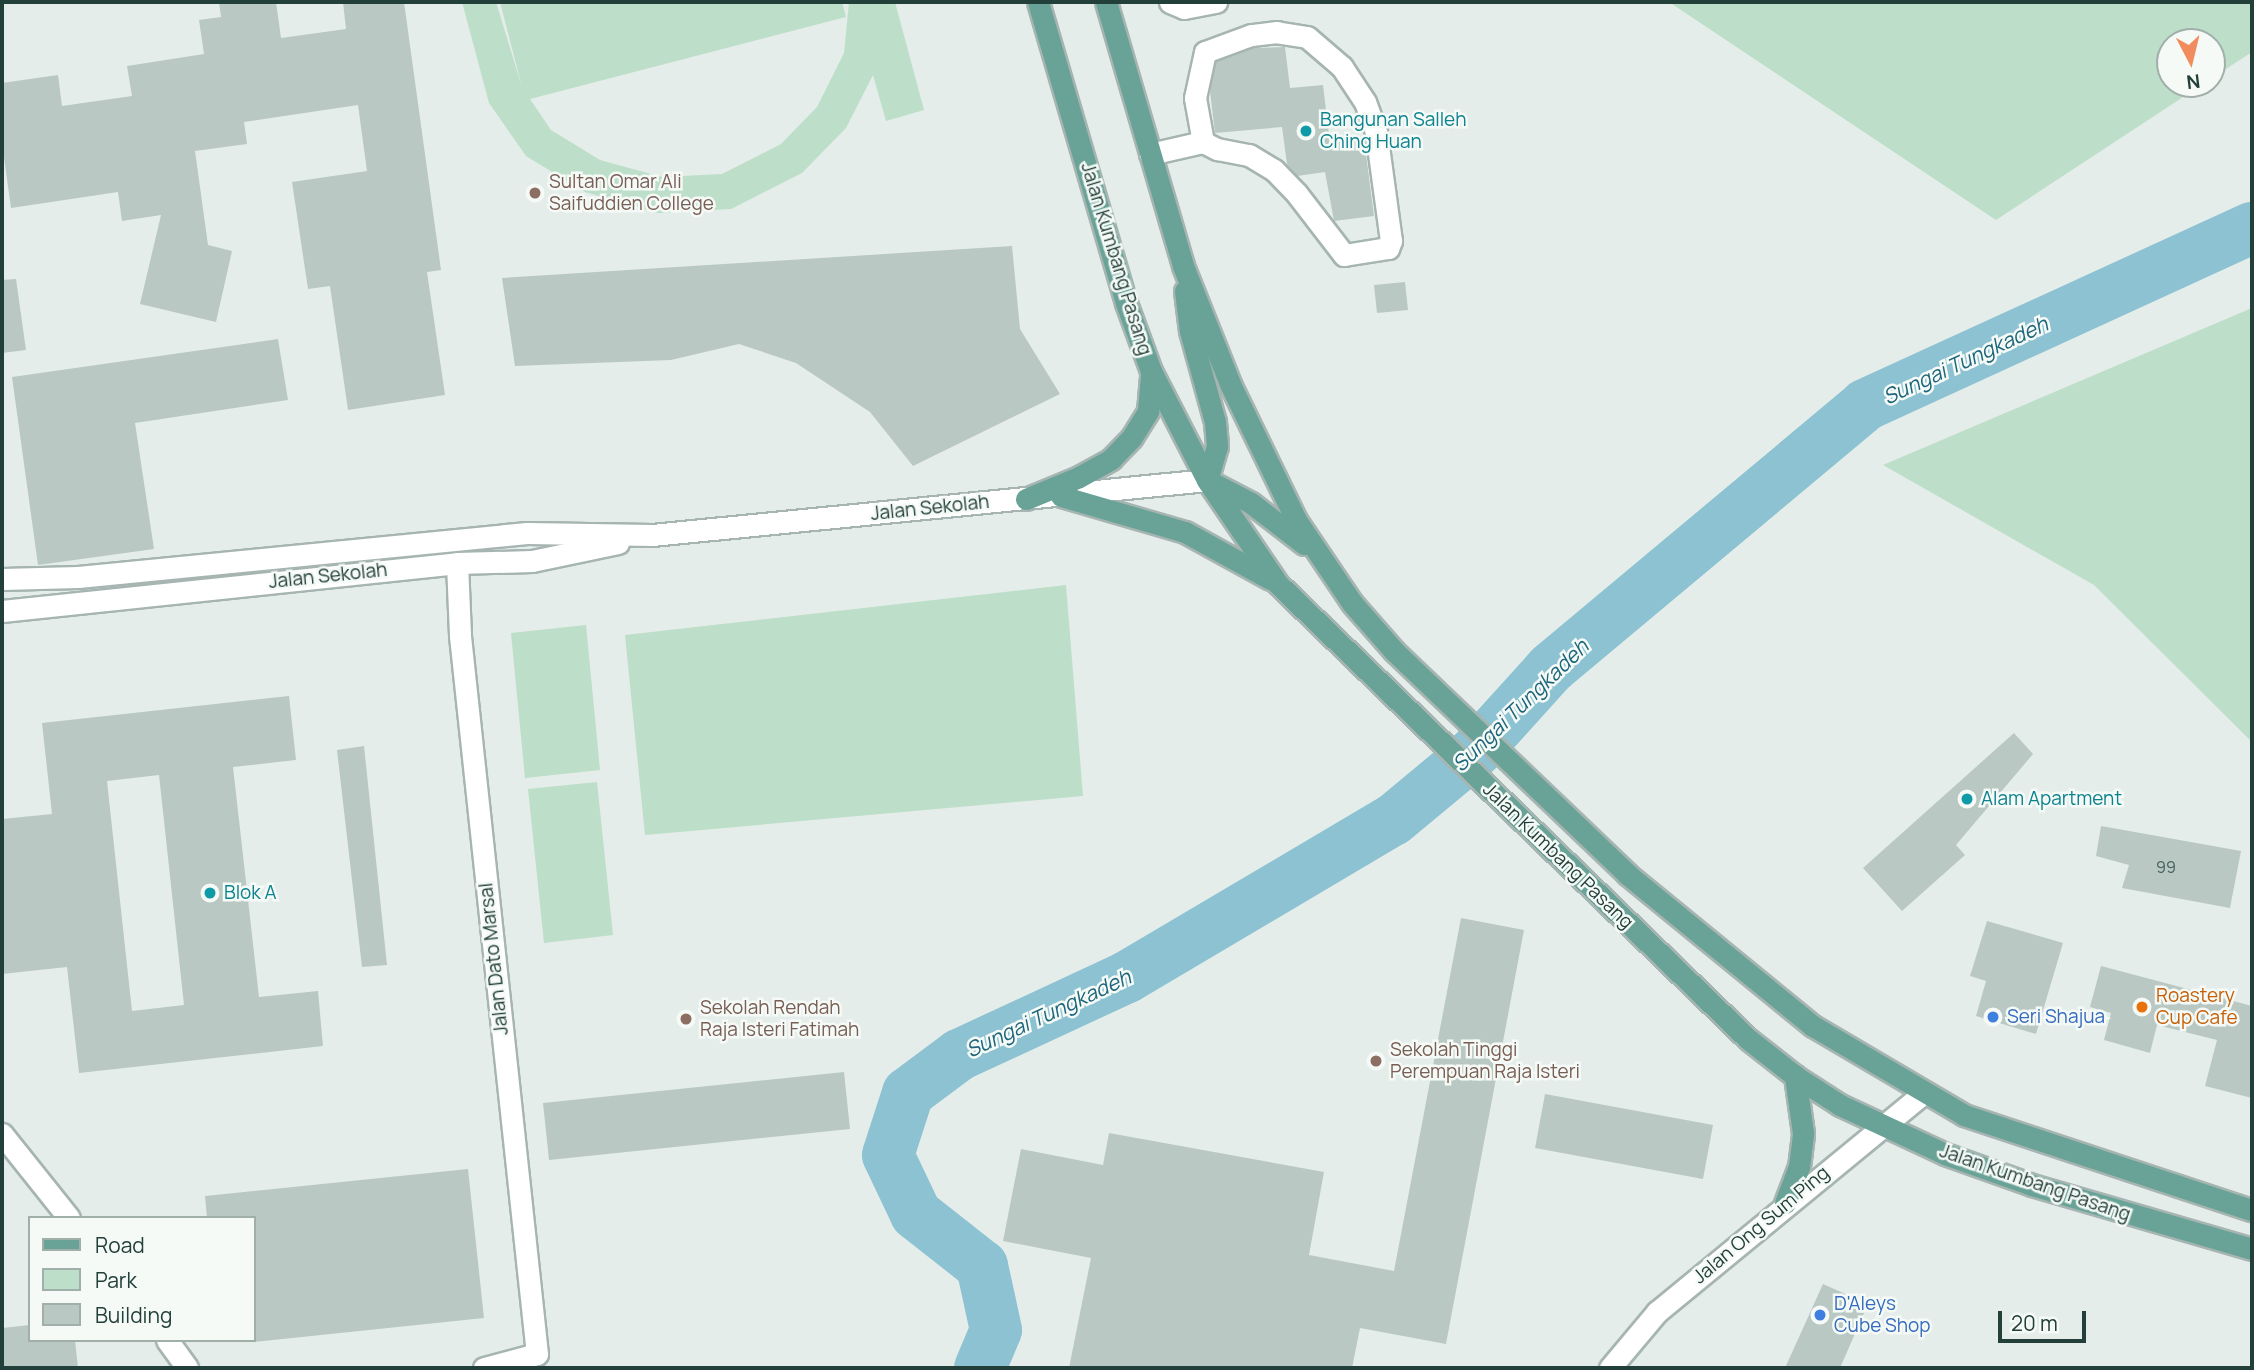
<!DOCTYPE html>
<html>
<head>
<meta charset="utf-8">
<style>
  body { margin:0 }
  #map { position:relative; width:2254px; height:1370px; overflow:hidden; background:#e4edea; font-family:Manrope,sans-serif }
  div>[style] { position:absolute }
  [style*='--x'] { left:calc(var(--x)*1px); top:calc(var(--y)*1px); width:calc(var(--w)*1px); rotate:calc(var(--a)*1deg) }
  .green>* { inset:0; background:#bddec8 }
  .river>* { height:52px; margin:-26px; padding:0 26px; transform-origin:26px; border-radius:26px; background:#8dc2d2 }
  .building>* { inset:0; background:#b9c8c3 }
  .roads { filter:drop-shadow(2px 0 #a6b5b1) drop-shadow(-2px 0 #a6b5b1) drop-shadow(0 2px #a6b5b1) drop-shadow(0 -2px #a6b5b1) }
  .street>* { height:21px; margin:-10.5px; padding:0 10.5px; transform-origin:10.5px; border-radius:10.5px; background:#fff }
  .primary>* { height:21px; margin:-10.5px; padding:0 10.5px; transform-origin:10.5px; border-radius:10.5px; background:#69a297 }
  .dots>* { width:19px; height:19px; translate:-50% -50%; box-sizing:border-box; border:4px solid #f5faf7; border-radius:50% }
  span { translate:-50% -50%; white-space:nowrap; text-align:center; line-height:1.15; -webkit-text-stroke:5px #f5faf7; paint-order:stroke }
  .number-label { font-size:16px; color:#48615c }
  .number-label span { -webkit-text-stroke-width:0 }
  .culture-label { font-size:19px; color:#0d838f }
  .left { translate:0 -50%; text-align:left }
  .education-label { font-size:19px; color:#785e54 }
  .street-label { font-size:19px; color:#233f39 }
  .food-label { font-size:19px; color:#c56008 }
  .shop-label { font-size:19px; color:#366cbe }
  .water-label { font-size:21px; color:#1d657b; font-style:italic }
  .frame { position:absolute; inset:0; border:4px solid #233f39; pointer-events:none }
  .legend { position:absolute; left:28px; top:1216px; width:228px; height:126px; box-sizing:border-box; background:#f5faf7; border:2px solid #a1afab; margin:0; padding:9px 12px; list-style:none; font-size:21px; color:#233f39 }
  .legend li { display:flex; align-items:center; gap:14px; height:35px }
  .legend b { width:35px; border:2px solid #a1afab }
  .north { position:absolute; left:2156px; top:28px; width:70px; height:70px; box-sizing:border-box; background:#f5faf7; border:2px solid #a1afab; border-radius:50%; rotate:173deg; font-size:19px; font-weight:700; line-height:28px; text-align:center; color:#233f39 }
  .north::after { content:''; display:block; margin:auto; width:24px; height:32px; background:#f18c5e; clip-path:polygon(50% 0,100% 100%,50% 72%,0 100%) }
  .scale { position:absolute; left:1998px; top:1311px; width:88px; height:32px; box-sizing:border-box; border:4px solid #233f39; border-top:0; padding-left:9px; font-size:21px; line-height:24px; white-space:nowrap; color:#233f39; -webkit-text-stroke:5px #f5faf7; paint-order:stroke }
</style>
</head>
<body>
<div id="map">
  <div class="green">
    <i style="clip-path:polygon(462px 2px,496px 2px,522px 87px,500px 2px,842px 2px,846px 17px,530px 99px,551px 130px,600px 160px,662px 177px,722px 174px,781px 144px,817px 107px,844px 53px,849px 2px,895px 2px,924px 110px,886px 121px,873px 75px,846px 128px,802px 173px,731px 209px,658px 213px,585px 192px,526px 156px,489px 103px)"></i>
    <i style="clip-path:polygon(1669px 2px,2252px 2px,2252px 52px,2212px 78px,2212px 42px,2170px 42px,2170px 84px,2203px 84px,1996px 220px)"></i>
    <i style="clip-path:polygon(2252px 308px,2252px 742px,2094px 585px,1883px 465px)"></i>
    <i style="clip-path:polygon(1066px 585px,1083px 796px,645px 835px,625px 635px)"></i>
    <i style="clip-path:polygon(586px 625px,600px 770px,525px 778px,511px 633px)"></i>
    <i style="clip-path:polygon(597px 782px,613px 935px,544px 943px,528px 789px)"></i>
  </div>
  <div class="river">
    <i style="--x:980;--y:1368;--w:41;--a:-67.2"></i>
    <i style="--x:996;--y:1330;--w:66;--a:-102.3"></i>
    <i style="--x:982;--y:1266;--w:84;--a:-141.8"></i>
    <i style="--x:916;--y:1214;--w:65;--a:-115.4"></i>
    <i style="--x:888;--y:1155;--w:65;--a:-72.1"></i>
    <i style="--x:908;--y:1093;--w:64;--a:-36.7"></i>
    <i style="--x:959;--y:1055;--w:185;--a:-24.9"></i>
    <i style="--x:1127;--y:977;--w:309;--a:-30.6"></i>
    <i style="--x:1393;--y:820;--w:108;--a:-39.7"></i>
    <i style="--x:1476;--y:751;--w:112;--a:-47.9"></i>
    <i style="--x:1551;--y:668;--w:410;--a:-39.9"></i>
    <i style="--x:1865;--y:405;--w:426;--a:-24.6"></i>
  </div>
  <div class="building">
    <i style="clip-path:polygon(219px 2px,276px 2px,281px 38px,346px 29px,343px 2px,404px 2px,441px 270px,427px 272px,445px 395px,348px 410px,330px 286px,308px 289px,292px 182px,367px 171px,358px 105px,244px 122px,247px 144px,195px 151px,208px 245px,232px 251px,216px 322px,140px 304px,161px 215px,122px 221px,118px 192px,11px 208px,2px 143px,2px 83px,58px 75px,62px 106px,132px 96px,127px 66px,204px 54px,199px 20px,221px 17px)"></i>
    <i style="clip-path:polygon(1285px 47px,1290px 88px,1323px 85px,1330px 143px,1364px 139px,1374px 216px,1334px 221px,1325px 172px,1297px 176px,1287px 164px,1282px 127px,1215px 133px,1210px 91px,1216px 62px,1254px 48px)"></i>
    <i style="clip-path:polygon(1012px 246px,1020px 329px,1060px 394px,913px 466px,870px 412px,796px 363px,739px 344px,671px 360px,515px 366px,502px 278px)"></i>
    <i style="clip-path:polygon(16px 279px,26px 350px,2px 353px,2px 280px)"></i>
    <i style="clip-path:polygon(1405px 282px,1408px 310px,1377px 313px,1374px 285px)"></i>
    <i style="clip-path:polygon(278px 339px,288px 400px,135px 423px,154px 549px,38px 565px,12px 377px)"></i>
    <i style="clip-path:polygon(evenodd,289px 696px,296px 760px,233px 767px,259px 997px,318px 991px,323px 1046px,79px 1073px,67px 967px,2px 974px,2px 819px,52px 814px,42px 723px,289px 696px,159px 775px,184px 1005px,132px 1011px,107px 781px,159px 775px)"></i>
    <i style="clip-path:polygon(2014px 733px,2033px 754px,1956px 845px,1965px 855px,1902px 911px,1863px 868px)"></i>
    <i style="clip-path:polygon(364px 746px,387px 965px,362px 967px,337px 750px)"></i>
    <i style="clip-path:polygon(2101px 826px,2241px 851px,2230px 908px,2122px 888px,2129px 865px,2096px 856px)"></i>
    <i style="clip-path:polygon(1461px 918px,1524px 930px,1446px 1344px,1360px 1328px,1352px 1368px,1069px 1368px,1091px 1258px,1003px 1241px,1021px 1149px,1103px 1165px,1109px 1133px,1324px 1172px,1309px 1255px,1394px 1271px)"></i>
    <i style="clip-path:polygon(1987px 921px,2063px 943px,2036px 1034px,1976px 1016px,1986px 981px,1970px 976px)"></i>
    <i style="clip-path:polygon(2101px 966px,2252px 1006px,2252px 1098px,2205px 1086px,2217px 1040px,2157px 1025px,2150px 1053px,2104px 1040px,2111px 1013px,2090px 1007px)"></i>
    <i style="clip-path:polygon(844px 1072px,850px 1129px,549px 1160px,543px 1103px)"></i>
    <i style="clip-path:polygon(1545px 1094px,1713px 1125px,1703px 1179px,1535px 1148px)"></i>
    <i style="clip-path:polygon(468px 1169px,484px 1318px,254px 1342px,254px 1218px,207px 1218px,205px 1196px)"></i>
    <i style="clip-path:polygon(1823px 1284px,1868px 1304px,1840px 1368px,1785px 1368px)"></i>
    <i style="clip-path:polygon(30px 1325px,30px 1340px,75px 1340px,78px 1368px,2px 1368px,2px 1328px)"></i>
  </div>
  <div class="roads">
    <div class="street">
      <i style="--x:1170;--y:2;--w:15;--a:23"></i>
      <i style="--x:1184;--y:8;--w:33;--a:-11"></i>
      <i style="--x:1150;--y:154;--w:54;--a:-12.8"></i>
      <i style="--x:1203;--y:142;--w:16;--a:27"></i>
      <i style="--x:1217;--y:149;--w:33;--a:11"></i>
      <i style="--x:1249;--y:155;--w:29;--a:31"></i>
      <i style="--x:1274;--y:170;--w:33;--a:46"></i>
      <i style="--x:1297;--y:194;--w:77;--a:52.4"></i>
      <i style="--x:1344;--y:255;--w:45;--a:-9"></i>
      <i style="--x:1388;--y:248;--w:8;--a:-67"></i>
      <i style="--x:1391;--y:241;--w:110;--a:-97.8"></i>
      <i style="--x:1376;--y:132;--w:32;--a:-110"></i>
      <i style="--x:1365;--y:102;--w:42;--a:-123.3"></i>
      <i style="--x:1342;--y:67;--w:46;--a:-139.4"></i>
      <i style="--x:1307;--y:37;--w:30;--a:-171"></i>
      <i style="--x:1277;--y:32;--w:26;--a:173"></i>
      <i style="--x:1251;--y:35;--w:49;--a:159.7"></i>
      <i style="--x:1205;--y:52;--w:47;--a:102.3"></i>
      <i style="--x:1195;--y:98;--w:45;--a:79.7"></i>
      <i style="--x:457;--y:563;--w:73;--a:87.6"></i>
      <i style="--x:460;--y:636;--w:722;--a:83.88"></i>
      <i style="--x:537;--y:1354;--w:55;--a:165.2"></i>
      <i style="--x:2;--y:579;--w:76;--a:-1.5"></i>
      <i style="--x:78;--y:577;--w:451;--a:-5.6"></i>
      <i style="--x:527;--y:533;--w:125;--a:0.9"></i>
      <i style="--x:652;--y:535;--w:558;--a:-5.66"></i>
      <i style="--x:2;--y:611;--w:458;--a:-6"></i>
      <i style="--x:457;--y:563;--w:75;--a:-1.5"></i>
      <i style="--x:532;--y:561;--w:88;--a:-11.8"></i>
      <i style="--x:2;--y:1134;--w:107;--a:51.4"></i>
      <i style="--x:167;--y:1340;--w:34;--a:54"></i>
      <i style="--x:1610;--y:1368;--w:73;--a:-50"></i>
      <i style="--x:1657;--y:1312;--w:345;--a:-39.4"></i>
    </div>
    <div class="primary">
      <i style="--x:1038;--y:2;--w:314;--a:73.7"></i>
      <i style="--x:1126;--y:303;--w:72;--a:69.8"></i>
      <i style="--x:1151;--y:371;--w:123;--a:62.8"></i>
      <i style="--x:1207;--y:480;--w:126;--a:55.7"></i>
      <i style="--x:1278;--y:584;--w:654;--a:44.07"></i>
      <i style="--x:1748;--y:1039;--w:60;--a:38.2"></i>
      <i style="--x:1795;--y:1076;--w:54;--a:32.8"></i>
      <i style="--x:1840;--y:1105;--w:116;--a:25"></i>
      <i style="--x:1945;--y:1154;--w:92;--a:19.6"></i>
      <i style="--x:2032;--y:1185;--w:229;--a:16.2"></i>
      <i style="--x:1106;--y:2;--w:275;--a:73.7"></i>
      <i style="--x:1183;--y:266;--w:129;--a:68.2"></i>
      <i style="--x:1231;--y:386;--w:149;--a:64.1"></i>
      <i style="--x:1296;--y:520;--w:100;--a:56"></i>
      <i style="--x:1352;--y:603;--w:64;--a:48.8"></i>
      <i style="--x:1394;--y:651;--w:323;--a:43.7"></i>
      <i style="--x:1627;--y:874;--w:240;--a:39.3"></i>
      <i style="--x:1813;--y:1026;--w:175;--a:30.5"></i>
      <i style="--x:1964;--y:1115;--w:303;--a:18.3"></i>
      <i style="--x:1185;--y:291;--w:40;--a:82.9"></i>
      <i style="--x:1190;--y:331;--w:94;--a:74.6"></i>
      <i style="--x:1215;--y:422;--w:24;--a:85"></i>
      <i style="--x:1217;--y:446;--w:35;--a:106"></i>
      <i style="--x:1209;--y:481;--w:47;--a:27.6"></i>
      <i style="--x:1251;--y:503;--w:67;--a:37.7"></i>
      <i style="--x:1061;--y:496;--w:129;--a:16.2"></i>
      <i style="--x:1185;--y:532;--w:97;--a:28.9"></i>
      <i style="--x:1026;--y:499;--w:57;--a:-22.5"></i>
      <i style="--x:1079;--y:477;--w:37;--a:-29"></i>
      <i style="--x:1111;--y:459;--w:30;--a:-46"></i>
      <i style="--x:1132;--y:437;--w:31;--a:-58"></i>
      <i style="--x:1148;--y:411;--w:38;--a:-85"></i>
      <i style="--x:1785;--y:1203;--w:39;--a:-69"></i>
      <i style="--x:1799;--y:1167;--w:34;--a:-83"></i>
      <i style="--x:1803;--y:1133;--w:58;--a:-98"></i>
    </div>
  </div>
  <div class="dots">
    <i style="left:1306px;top:131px;background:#0f9aa8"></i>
    <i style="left:535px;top:193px;background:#8d6e63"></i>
    <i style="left:1967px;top:799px;background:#0f9aa8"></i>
    <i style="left:210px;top:893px;background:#0f9aa8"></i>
    <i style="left:2142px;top:1007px;background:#e8710a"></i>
    <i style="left:1993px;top:1017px;background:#3f7fe0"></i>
    <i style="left:686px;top:1019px;background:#8d6e63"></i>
    <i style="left:1376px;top:1061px;background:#8d6e63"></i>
    <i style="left:1820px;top:1315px;background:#3f7fe0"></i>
  </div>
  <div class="number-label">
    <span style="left:2166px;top:867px">99</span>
  </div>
  <div class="culture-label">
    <span class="left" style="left:1320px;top:131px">Bangunan Salleh<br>Ching Huan</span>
    <span class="left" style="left:1981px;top:799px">Alam Apartment</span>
    <span class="left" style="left:224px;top:893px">Blok A</span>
  </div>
  <div class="education-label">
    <span class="left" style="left:549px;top:193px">Sultan Omar Ali<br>Saifuddien College</span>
    <span class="left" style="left:700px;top:1019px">Sekolah Rendah<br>Raja Isteri Fatimah</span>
    <span class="left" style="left:1390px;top:1061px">Sekolah Tinggi<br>Perempuan Raja Isteri</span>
  </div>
  <div class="street-label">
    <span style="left:1116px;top:259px;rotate:73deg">Jalan Kumbang Pasang</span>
    <span style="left:930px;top:508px;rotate:-6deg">Jalan Sekolah</span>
    <span style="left:328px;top:576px;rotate:-6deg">Jalan Sekolah</span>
    <span style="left:1558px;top:856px;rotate:44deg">Jalan Kumbang Pasang</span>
    <span style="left:494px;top:959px;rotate:-96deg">Jalan Dato Marsal</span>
    <span style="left:2035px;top:1183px;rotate:19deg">Jalan Kumbang Pasang</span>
    <span style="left:1761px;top:1225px;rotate:-40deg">Jalan Ong Sum Ping</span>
  </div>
  <div class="food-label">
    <span class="left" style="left:2156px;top:1007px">Roastery<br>Cup Cafe</span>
  </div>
  <div class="shop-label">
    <span class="left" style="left:2007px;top:1017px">Seri Shajua</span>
    <span class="left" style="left:1834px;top:1315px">D'Aleys<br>Cube Shop</span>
  </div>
  <div class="water-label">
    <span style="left:1965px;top:360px;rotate:-25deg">Sungai Tungkadeh</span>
    <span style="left:1520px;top:705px;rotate:-44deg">Sungai Tungkadeh</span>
    <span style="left:1048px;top:1013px;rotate:-25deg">Sungai Tungkadeh</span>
  </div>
  <div class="frame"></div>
  <ul class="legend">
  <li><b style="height:9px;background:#69a297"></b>Road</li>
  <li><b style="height:19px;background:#bddec8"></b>Park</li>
  <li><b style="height:19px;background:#b9c8c3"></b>Building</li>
  </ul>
  <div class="north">N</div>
  <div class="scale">20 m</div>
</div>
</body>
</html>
